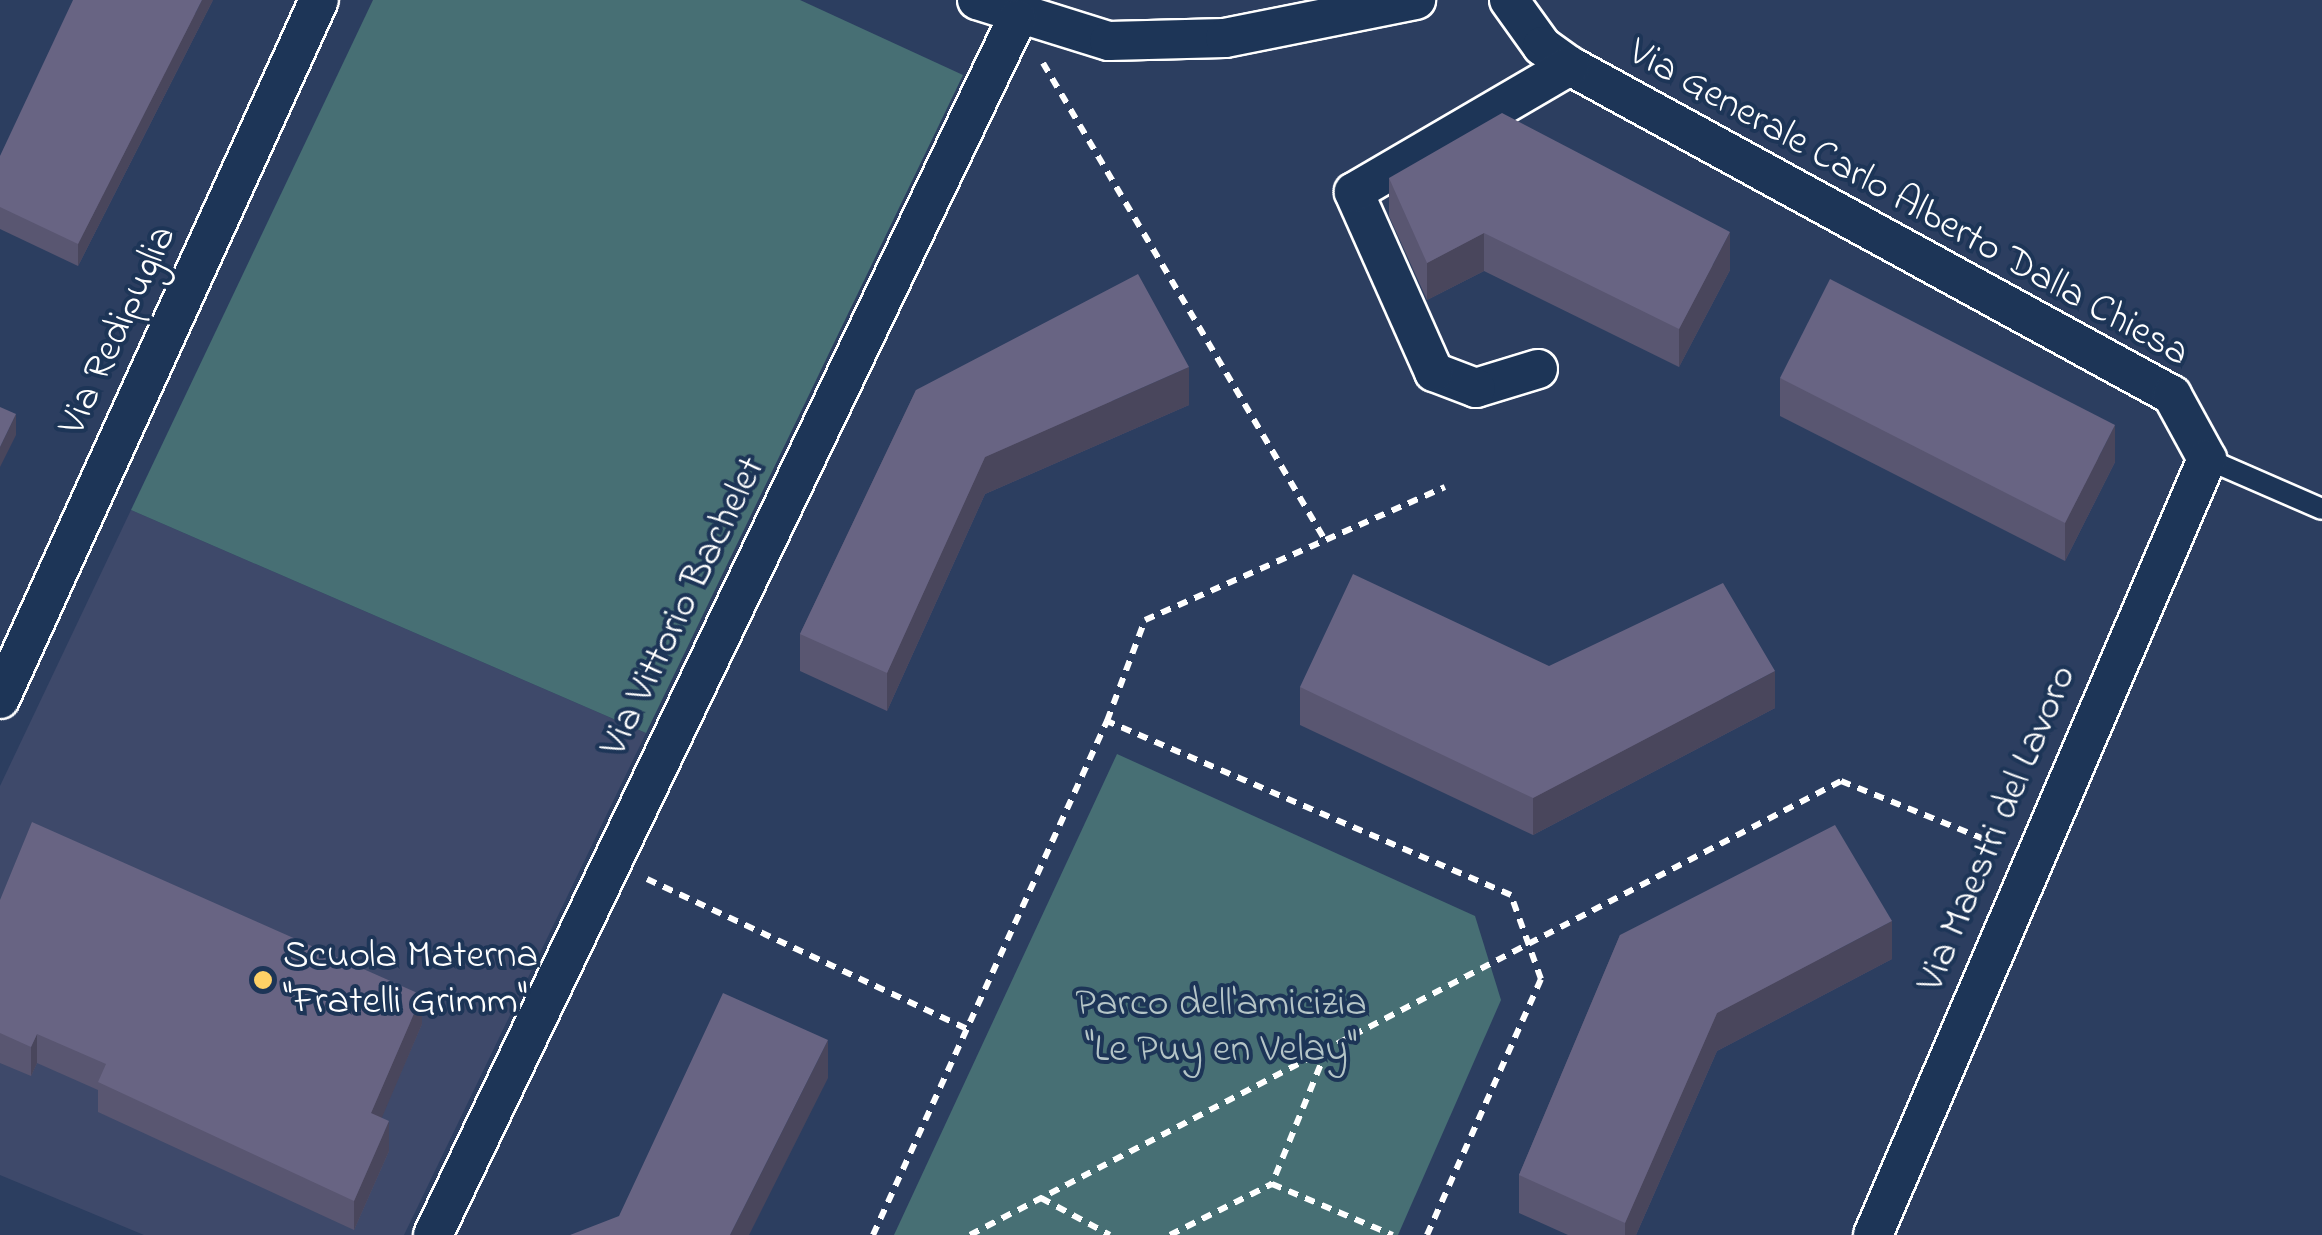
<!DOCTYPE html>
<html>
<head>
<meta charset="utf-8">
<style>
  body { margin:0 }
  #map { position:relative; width:2322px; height:1235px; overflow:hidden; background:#2c3e60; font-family:"Indie Flower",sans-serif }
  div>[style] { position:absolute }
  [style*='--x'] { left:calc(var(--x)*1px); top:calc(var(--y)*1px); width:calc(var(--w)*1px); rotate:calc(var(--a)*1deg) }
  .built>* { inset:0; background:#3e496a }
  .green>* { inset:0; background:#476f74 }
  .path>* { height:6px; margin-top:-3px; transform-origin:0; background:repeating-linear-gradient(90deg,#fff 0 10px,transparent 0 18px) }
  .roads { filter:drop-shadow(2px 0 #fff) drop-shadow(-2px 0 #fff) drop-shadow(0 2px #fff) drop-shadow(0 -2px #fff) }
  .lane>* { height:20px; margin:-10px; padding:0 10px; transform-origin:10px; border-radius:10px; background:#1d3557 }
  .street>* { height:38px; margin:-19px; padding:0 19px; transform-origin:19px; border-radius:19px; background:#1d3557 }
  .wall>* { inset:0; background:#595671 }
  .shaded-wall>* { inset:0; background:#49465c }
  .building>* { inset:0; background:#686483 }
  .dots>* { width:28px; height:28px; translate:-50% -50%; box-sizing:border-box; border:5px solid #1d3557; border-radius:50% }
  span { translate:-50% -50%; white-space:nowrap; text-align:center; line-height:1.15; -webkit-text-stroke:8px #1d3557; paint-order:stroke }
  .street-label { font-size:40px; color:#fff }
  .poi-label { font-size:40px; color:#fff }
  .left { translate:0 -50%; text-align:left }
  .park-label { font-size:40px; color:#b5c5c7 }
</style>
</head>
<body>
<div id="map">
  <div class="built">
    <i style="clip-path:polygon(131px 510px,646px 733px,404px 1235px,144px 1235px,0 1175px,0 786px)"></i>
  </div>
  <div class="green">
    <i style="clip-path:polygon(373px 0,800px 0,963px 75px,646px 733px,131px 510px)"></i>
    <i style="clip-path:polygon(1117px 754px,1475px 916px,1501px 1000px,1398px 1235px,894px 1235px)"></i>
  </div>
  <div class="path">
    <i style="--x:1043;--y:63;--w:554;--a:59.41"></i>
    <i style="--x:647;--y:879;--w:353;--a:25.1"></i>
    <i style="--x:1327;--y:1049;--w:146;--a:112.2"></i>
    <i style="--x:1272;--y:1184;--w:131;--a:22.9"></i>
    <i style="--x:1041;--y:1198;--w:78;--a:28.2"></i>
    <i style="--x:873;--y:1235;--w:565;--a:-65.52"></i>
    <i style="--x:970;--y:1235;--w:982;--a:-27.53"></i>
    <i style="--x:1841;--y:781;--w:167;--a:22.1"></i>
    <i style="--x:1170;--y:1235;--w:114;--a:-26.6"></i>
    <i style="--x:1427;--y:1235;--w:280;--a:-66"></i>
    <i style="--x:1541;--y:979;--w:89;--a:-109.7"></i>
    <i style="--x:1511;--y:895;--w:440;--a:-156.7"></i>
    <i style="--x:1107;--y:721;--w:108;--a:-69.4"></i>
    <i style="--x:1145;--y:620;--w:328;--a:-23.9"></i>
  </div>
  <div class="roads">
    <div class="lane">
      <i style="--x:2207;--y:459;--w:125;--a:23.5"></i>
    </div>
    <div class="street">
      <i style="--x:977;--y:0;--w:138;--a:17.3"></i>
      <i style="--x:1109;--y:41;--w:116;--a:-1.5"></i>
      <i style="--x:1225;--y:38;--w:195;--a:-11.3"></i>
      <i style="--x:1509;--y:0;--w:57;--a:54.3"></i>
      <i style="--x:1542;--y:46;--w:34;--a:36"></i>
      <i style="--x:1570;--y:66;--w:686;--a:28.66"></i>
      <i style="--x:2172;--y:395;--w:73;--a:61.3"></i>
      <i style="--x:2207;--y:459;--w:845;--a:113.29"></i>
      <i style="--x:1538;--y:369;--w:65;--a:163"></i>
      <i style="--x:1476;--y:388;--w:45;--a:-159.1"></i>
      <i style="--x:1434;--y:372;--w:197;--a:-114"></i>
      <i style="--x:1354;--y:192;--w:250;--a:-30.3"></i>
      <i style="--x:0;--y:699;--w:768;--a:-65.47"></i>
      <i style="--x:433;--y:1235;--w:1349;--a:-64.35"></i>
    </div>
  </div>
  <div class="wall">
    <i style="clip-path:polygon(213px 0,78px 266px,0 229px,0 156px)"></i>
    <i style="clip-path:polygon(1389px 178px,1730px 270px,1679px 367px,1484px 271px,1427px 300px,1389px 216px)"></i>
    <i style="clip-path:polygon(1780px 378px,2115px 462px,2065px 561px,1780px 416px)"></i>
    <i style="clip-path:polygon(916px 390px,1189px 405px,985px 494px,887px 711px,800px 671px,800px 634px)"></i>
    <i style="clip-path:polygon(1549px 666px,1775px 708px,1533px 835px,1300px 725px,1300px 687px)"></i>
    <i style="clip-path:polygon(0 900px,422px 1024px,381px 1118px,389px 1151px,354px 1230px,98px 1112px,98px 1090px,37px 1063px,31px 1076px,0 1063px)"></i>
    <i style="clip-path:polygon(1620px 935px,1892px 959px,1717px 1051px,1636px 1235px,1568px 1235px,1519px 1213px,1519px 1175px)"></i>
  </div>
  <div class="shaded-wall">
    <i style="clip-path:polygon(202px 0,213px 0,78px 266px,78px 244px)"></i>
    <i style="clip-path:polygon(1730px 232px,1730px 270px,1679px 367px,1679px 329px)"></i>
    <i style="clip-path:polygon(1484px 233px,1484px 271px,1427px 300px,1427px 263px)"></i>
    <i style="clip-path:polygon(1189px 367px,1189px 405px,985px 494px,887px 711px,887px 673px,985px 457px)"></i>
    <i style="clip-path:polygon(16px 414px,16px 435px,0 467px,0 447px)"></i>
    <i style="clip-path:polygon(2115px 425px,2115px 462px,2065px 561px,2065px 523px)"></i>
    <i style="clip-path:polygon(1775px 671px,1775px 708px,1533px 835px,1533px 798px)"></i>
    <i style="clip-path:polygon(1892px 921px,1892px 959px,1717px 1051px,1636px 1235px,1625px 1235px,1625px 1223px,1717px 1013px)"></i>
    <i style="clip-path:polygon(422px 995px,422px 1024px,371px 1143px,371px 1113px)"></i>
    <i style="clip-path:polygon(37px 1034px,37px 1063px,31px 1076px,31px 1047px)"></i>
    <i style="clip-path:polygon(828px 1040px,828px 1078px,749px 1235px,730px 1235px)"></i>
    <i style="clip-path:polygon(389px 1121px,389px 1151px,354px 1230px,354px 1201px)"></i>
  </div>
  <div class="building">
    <i style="clip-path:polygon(73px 0,202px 0,78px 244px,0 207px,0 156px)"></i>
    <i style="clip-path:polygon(1502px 113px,1730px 232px,1679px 329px,1484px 233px,1427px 263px,1389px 178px)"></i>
    <i style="clip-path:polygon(1138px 274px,1189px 367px,985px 457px,887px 673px,800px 634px,916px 390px)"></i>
    <i style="clip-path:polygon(1830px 279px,2115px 425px,2065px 523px,1780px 378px)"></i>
    <i style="clip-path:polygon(0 407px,16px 414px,0 447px)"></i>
    <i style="clip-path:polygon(1353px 574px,1549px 666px,1723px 583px,1775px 671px,1533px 798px,1300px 687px)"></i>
    <i style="clip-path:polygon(32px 822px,422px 995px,371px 1113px,389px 1121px,354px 1201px,98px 1082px,106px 1064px,37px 1034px,31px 1047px,0 1033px,0 900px)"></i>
    <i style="clip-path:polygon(1835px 825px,1892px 921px,1717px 1013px,1625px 1223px,1519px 1175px,1620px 935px)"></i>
    <i style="clip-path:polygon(723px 993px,828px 1040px,730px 1235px,570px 1235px,619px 1216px)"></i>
  </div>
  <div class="dots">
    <i style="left:263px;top:980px;background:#ffd166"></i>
  </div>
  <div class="street-label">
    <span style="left:1908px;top:204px;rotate:29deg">Via Generale Carlo Alberto Dalla Chiesa</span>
    <span style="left:119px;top:331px;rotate:-65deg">Via Redipuglia</span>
    <span style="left:684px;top:607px;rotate:-64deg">Via Vittorio Bachelet</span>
    <span style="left:1998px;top:829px;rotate:-67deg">Via Maestri del Lavoro</span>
  </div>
  <div class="poi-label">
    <span class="left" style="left:283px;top:980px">Scuola Materna<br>"Fratelli Grimm"</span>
  </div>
  <div class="park-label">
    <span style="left:1221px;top:1028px">Parco dell'amicizia<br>"Le Puy en Velay"</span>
  </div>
</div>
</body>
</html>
